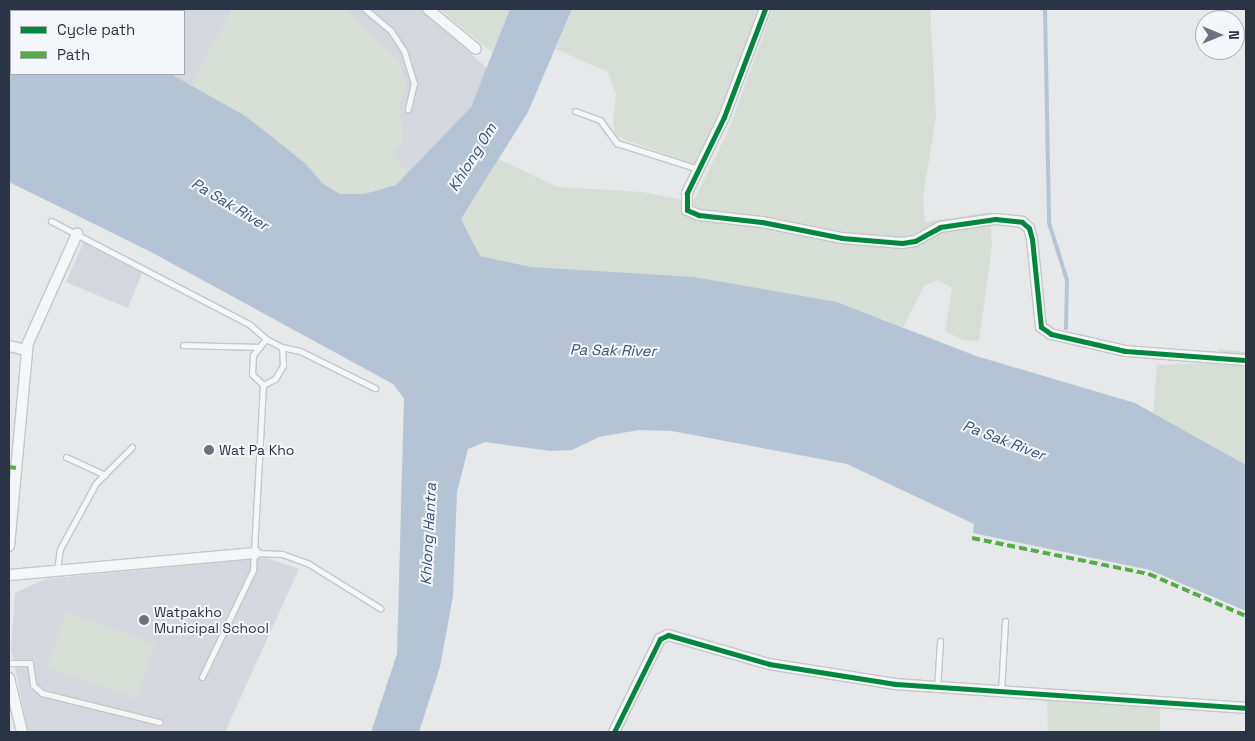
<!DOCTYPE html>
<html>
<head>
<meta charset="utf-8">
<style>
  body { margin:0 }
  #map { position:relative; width:1255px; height:741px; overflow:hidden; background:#e6e8ea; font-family:"Space Grotesk",sans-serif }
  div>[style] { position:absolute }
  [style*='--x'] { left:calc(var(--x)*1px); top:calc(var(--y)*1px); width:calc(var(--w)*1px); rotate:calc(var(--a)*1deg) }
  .built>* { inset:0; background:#d4d7dd }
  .green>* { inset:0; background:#d6ded6 }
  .water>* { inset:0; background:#b4c4d5 }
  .stream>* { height:4px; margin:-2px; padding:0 2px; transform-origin:2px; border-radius:2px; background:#b4c4d5 }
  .roads { filter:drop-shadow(1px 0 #c4c6c8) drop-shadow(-1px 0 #c4c6c8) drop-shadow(0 1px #c4c6c8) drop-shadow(0 -1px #c4c6c8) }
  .lane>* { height:5px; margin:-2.5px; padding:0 2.5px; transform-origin:2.5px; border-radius:2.5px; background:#f5f6f7 }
  .street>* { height:10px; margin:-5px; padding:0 5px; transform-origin:5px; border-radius:5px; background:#f5f6f7 }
  .quiet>* { height:4px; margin-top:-2px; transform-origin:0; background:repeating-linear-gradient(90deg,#54ac47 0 8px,transparent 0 12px) }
  .cycleway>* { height:5px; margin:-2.5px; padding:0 2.5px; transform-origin:2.5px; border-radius:2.5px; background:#00873e }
  .dots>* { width:14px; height:14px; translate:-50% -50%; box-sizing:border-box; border:2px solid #f4f6f9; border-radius:50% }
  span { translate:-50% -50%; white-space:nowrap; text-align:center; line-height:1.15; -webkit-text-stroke:4px #f4f6f9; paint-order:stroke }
  .poi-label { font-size:14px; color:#2b3445 }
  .left { translate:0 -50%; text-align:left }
  .water-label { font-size:15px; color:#34527a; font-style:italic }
  .frame { position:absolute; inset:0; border:10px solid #2b3445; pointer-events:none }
  .legend { position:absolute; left:10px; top:10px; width:175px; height:65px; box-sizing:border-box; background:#f4f6f9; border:1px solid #a4a8b1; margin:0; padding:6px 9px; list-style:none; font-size:15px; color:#2b3445 }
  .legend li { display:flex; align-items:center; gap:10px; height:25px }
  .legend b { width:25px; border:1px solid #a4a8b1 }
  .north { position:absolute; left:1195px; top:10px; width:50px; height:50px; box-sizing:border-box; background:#f4f6f9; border:1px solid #a4a8b1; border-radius:50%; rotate:90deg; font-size:14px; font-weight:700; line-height:20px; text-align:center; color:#2b3445 }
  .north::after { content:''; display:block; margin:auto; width:18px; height:22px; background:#6c737f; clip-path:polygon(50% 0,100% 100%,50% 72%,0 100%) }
</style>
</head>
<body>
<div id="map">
  <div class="built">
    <i style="clip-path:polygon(9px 9px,420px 9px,487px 68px,471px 107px,396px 185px,322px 183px,306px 164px,247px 117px,171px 74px,184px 74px,184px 11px,11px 11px,11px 19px)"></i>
    <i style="clip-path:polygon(84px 242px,142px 273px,128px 308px,66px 282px)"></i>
    <i style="clip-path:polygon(267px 558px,299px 569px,225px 732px,28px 732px,11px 648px,15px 593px,45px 579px)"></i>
  </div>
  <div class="green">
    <i style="clip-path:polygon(232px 9px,349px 9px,351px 15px,399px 61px,406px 84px,399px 107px,404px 138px,392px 154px,408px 172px,396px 185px,364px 194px,340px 194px,322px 183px,306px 164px,247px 117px,191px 85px)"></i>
    <i style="clip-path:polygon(440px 9px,510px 9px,493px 53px)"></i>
    <i style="clip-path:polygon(572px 9px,760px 9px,718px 122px,695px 165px,615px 136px,613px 123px,616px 94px,608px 72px,556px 49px)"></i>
    <i style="clip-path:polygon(773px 9px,930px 9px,936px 118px,923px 197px,925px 222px,990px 212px,992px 246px,979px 341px,963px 340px,945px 331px,952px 288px,938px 280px,924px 286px,903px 327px,837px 302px,531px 267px,480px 256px,461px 219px,499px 159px,557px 187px,642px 192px,693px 202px,728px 131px)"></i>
    <i style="clip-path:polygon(1219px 349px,1246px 352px,1246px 465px,1153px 413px,1157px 365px,1217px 363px)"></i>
    <i style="clip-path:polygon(66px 612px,155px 644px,136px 699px,47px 667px)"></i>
    <i style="clip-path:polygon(1047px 700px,1160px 708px,1160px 732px,1048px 732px)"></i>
  </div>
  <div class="water">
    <i style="clip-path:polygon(510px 9px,572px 9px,528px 112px,461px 219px,480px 256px,531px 267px,694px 277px,837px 302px,976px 356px,1135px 403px,1246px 465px,1246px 611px,1150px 570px,973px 533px,974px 524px,847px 464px,672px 431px,639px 430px,599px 437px,572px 450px,551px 451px,485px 442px,468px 449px,457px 492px,453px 596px,440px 667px,419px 732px,371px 732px,397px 654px,404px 398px,393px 384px,151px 252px,9px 182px,9px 18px,11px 74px,171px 74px,247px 117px,306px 164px,322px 183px,340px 194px,364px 194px,396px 185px,471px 107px)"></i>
  </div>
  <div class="stream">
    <i style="--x:1045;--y:9;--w:214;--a:88.9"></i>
    <i style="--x:1049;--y:223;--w:60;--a:72.5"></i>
    <i style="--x:1067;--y:280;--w:48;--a:91.2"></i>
  </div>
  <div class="roads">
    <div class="lane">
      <i style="--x:365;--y:9;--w:34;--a:40"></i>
      <i style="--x:391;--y:31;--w:24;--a:57"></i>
      <i style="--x:404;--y:51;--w:34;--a:73"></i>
      <i style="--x:414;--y:83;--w:27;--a:103"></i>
      <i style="--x:575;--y:111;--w:27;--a:20"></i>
      <i style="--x:600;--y:120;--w:29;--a:54"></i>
      <i style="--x:617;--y:143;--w:85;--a:17.8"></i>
      <i style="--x:51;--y:221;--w:223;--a:27.5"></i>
      <i style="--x:249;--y:324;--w:23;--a:41"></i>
      <i style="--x:266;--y:339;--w:18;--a:27"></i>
      <i style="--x:282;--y:347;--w:18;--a:13"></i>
      <i style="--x:300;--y:351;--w:84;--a:26.3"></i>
      <i style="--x:266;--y:339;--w:21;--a:129"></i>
      <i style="--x:253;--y:355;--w:19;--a:93"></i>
      <i style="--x:252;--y:374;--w:16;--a:45"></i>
      <i style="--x:263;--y:385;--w:13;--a:-27"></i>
      <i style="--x:275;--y:379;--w:16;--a:-60"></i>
      <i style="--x:283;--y:365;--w:18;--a:-93"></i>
      <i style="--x:183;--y:345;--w:77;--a:1.5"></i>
      <i style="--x:66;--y:457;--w:43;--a:24.8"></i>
      <i style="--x:256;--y:553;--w:26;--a:2"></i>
      <i style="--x:282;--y:554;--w:29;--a:20"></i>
      <i style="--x:309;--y:564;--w:84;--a:31.8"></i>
      <i style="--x:57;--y:570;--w:21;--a:-82"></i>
      <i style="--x:60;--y:549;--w:75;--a:-61.4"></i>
      <i style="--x:96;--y:483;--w:51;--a:-45"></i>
      <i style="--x:9;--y:663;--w:21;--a:0"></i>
      <i style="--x:30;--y:663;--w:22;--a:82"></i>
      <i style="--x:33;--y:685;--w:12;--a:42"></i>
      <i style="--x:42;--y:693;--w:121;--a:13.9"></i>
      <i style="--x:202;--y:677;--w:119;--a:-64.5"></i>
      <i style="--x:253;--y:570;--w:185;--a:-86.9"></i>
      <i style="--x:937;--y:689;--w:48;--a:-86.4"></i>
      <i style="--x:1001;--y:691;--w:70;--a:-86.7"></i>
    </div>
    <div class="street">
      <i style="--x:428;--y:9;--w:62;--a:39.8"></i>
      <i style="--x:765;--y:9;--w:116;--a:110.8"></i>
      <i style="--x:724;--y:117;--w:85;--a:116"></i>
      <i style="--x:687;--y:193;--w:17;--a:90"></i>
      <i style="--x:687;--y:210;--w:13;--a:23"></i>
      <i style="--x:699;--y:215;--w:63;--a:6.3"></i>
      <i style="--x:762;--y:222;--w:82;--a:11.3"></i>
      <i style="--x:842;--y:238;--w:60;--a:4.8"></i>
      <i style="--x:902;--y:243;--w:13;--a:-9"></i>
      <i style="--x:915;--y:241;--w:29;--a:-29"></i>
      <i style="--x:940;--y:227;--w:56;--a:-8.3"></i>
      <i style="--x:995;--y:219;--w:27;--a:6"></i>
      <i style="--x:1022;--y:222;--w:9;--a:41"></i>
      <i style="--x:1029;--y:228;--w:11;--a:75"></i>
      <i style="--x:1032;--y:239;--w:88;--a:84.2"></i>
      <i style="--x:1041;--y:327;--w:12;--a:35"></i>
      <i style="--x:1051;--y:334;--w:76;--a:12.9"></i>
      <i style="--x:1125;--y:351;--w:121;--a:4.3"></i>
      <i style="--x:9;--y:346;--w:18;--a:13"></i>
      <i style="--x:9;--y:546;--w:204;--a:-84.7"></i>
      <i style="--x:28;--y:343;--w:120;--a:-65.8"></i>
      <i style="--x:9;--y:575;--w:248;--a:-5.1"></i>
      <i style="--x:9;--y:678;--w:56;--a:76.5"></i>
      <i style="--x:614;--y:732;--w:104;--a:-63.7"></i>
      <i style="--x:660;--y:639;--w:9;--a:-27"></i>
      <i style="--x:668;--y:635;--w:105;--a:16"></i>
      <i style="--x:769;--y:664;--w:128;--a:9"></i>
      <i style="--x:895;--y:684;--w:352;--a:3.9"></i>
    </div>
  </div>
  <div class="quiet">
    <i style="--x:9;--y:467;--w:7;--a:8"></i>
    <i style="--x:972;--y:538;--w:181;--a:11.5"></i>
    <i style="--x:1149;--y:574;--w:106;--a:23.4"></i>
  </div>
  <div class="cycleway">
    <i style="--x:765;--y:9;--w:116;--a:110.8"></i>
    <i style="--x:724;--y:117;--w:85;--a:116"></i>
    <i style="--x:687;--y:193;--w:17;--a:90"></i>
    <i style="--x:687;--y:210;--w:13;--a:23"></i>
    <i style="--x:699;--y:215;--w:63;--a:6.3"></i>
    <i style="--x:762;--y:222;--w:82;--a:11.3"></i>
    <i style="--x:842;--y:238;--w:60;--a:4.8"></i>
    <i style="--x:902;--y:243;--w:13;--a:-9"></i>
    <i style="--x:915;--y:241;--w:29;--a:-29"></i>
    <i style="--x:940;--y:227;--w:56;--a:-8.3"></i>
    <i style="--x:995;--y:219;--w:27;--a:6"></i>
    <i style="--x:1022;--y:222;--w:9;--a:41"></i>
    <i style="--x:1029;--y:228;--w:11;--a:75"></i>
    <i style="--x:1032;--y:239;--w:88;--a:84.2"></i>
    <i style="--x:1041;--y:327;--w:12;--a:35"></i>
    <i style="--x:1051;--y:334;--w:76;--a:12.9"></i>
    <i style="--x:1125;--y:351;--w:121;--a:4.3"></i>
    <i style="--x:614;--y:732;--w:104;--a:-63.7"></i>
    <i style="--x:660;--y:639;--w:9;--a:-27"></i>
    <i style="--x:668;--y:635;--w:105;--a:16"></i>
    <i style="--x:769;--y:664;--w:128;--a:9"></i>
    <i style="--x:895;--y:684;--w:352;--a:3.9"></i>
  </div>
  <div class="dots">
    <i style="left:209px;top:450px;background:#6c737f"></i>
    <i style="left:144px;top:620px;background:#6c737f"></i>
  </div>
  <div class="poi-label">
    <span class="left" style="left:219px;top:450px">Wat Pa Kho</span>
    <span class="left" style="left:154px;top:620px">Watpakho<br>Municipal School</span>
  </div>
  <div class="water-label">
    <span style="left:472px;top:157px;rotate:-58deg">Khlong Om</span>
    <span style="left:230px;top:204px;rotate:31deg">Pa Sak River</span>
    <span style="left:613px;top:350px;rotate:1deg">Pa Sak River</span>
    <span style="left:1004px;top:440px;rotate:21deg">Pa Sak River</span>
    <span style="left:428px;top:534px;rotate:-87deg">Khlong Hantra</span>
  </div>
  <div class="frame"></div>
  <ul class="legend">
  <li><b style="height:6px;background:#00873e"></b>Cycle path</li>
  <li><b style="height:6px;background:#54ac47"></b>Path</li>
  </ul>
  <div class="north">N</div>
</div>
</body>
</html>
